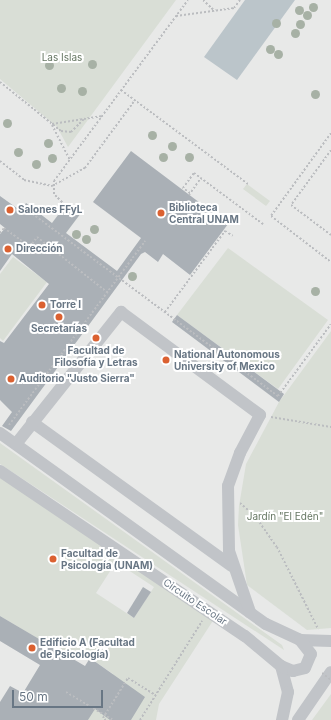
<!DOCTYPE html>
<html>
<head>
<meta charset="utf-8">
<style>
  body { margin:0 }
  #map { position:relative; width:331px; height:720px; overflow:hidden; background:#f7f8f5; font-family:Inter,sans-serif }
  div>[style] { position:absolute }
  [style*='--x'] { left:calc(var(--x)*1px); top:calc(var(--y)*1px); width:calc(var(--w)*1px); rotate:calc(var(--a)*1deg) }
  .built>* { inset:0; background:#e8e9e8 }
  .green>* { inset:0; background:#d9ded6 }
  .water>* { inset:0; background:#bbc5ca }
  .building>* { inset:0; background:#aab0b6 }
  .path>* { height:2px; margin-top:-1px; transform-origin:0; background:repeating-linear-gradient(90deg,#bbbdc0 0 2px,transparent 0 4px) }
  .minor>* { height:12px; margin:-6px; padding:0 6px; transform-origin:6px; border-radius:6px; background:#c1c4c8 }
  .path-bridge>* { height:2px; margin-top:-1px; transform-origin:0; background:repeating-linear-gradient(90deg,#bbbdc0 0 2px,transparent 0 4px) }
  .trees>* { width:9px; height:9px; margin:-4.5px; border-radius:50%; background:#a7b1a5 }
  .dots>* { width:11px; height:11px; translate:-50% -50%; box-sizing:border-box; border:2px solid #fff; border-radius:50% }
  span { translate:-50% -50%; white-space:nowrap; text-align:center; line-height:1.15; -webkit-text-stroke:4px #fff; paint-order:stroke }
  .park-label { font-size:10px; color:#667763 }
  .poi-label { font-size:10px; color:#687684; font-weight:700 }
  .left { translate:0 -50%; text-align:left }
  .street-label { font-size:10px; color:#687684 }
  .scale { position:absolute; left:12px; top:690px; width:91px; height:18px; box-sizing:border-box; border:2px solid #687684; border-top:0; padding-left:5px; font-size:12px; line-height:14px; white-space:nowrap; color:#687684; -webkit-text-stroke:3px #fff; paint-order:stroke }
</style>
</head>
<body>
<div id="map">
  <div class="built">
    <i style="clip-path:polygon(0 0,331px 0,331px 720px,0 720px)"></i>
  </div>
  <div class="green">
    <i style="clip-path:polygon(0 0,176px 0,68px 147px,57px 127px,0 79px)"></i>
    <i style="clip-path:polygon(247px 184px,270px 201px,266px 206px,243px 189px)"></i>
    <i style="clip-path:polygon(228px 248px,328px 320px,278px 389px,177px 315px)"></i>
    <i style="clip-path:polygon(13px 257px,47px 282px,3px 341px,0 338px,0 274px)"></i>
    <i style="clip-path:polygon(331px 331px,331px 628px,307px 630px,247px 585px,238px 525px,239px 506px,246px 464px,279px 402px)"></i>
    <i style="clip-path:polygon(0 443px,282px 645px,284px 650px,0 464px)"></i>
    <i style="clip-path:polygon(evenodd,0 477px,216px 616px,159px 704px,156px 720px,88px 720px,95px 702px,113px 674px,90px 658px,64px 654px,0 616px,0 477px,116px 562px,154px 587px,134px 618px,96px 593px,116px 562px)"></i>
    <i style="clip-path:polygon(331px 694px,331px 720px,312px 720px)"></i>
  </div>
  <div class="water">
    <i style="clip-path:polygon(245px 0,295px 0,237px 80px,204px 57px)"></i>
  </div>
  <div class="building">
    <i style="clip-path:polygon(131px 151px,228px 224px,190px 275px,163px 254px,158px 262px,145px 252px,141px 254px,11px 431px,2px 426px,12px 412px,0 400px,0 341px,4px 343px,49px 284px,12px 254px,0 271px,0 234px,5px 228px,0 224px,0 196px,21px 211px,26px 203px,52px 223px,67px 203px,81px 213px,66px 233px,117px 271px,141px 238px,93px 202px)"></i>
    <i style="clip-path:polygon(177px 315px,284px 394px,279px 402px,172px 322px)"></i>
    <i style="clip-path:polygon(143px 587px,151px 592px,134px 618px,127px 613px)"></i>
    <i style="clip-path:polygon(0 616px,85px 666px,90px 658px,145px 697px,131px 720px,110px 720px,95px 709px,88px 720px,0 720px,0 702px,10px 686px,23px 693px,40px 665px,0 641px)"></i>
  </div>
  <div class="path">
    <i style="--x:203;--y:0;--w:16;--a:43"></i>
    <i style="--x:176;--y:16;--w:59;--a:-7.9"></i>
    <i style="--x:234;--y:8;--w:10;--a:-53"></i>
    <i style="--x:0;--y:82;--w:78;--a:38.8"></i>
    <i style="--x:61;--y:131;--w:10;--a:6"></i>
    <i style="--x:71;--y:132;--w:18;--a:-45"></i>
    <i style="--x:121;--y:90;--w:158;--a:36.5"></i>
    <i style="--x:52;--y:124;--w:51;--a:-9.1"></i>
    <i style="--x:52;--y:125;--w:39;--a:63"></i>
    <i style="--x:331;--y:133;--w:102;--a:125.9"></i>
    <i style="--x:271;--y:216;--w:76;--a:37.5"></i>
    <i style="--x:331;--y:150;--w:68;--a:126"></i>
    <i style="--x:291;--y:205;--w:50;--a:36.9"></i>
    <i style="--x:0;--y:161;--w:31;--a:38"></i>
    <i style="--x:24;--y:180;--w:29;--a:12"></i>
    <i style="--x:52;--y:186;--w:38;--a:-29"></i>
    <i style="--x:85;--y:168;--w:84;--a:-53.7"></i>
    <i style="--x:190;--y:193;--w:9;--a:-144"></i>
    <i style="--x:183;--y:188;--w:19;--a:-54"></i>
    <i style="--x:194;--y:173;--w:86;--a:36.5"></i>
    <i style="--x:189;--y:195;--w:21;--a:-55"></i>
    <i style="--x:65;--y:205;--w:16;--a:-135"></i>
    <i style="--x:54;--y:194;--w:13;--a:-90"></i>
    <i style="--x:54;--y:181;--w:225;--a:-53.5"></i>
    <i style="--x:26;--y:209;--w:314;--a:36.6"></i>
    <i style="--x:278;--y:396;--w:89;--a:-53.6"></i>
    <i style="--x:0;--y:233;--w:6;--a:-51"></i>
    <i style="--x:4;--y:228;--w:32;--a:36"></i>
    <i style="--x:30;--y:247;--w:12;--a:-55"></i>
    <i style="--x:37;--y:237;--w:89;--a:38.2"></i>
    <i style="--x:165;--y:312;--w:101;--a:-53.5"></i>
    <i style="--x:225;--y:231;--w:9;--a:32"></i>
    <i style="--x:271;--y:417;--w:61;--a:9.5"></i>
    <i style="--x:9;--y:425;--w:229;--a:-53.5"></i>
    <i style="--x:240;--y:503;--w:20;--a:41"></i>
    <i style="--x:255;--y:516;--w:38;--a:55"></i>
    <i style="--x:277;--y:547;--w:92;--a:63.4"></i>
    <i style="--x:106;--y:720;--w:4;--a:-146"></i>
    <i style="--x:103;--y:718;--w:47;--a:-58"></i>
    <i style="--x:128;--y:678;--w:32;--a:32"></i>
    <i style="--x:140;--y:720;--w:117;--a:-57.9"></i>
  </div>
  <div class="minor">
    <i style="--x:32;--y:422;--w:246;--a:35.8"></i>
    <i style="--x:0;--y:433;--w:327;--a:35.7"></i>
    <i style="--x:266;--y:624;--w:38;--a:25"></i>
    <i style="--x:300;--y:640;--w:31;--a:2"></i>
    <i style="--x:16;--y:444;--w:169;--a:-51.5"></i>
    <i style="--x:121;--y:312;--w:173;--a:36.5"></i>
    <i style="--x:260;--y:415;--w:43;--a:117.8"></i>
    <i style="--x:240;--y:453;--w:35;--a:110"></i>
    <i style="--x:228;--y:486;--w:65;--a:89.1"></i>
    <i style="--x:229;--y:551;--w:65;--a:71"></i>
    <i style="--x:0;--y:471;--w:295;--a:34"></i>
    <i style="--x:245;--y:636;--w:47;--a:39.8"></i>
    <i style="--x:281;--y:666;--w:27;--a:75"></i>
    <i style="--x:288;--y:692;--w:29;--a:102"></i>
    <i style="--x:281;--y:666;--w:13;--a:23"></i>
    <i style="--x:293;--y:671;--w:12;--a:-14"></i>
    <i style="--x:305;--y:668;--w:15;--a:-67"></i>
    <i style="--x:311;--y:654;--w:18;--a:-128"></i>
    <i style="--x:298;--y:720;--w:58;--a:-55.5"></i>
  </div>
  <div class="path-bridge">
    <i style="--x:322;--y:673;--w:11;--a:38"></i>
    <i style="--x:66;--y:692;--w:55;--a:30.8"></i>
  </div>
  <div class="trees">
    <i style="left:313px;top:7px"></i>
    <i style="left:299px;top:10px"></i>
    <i style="left:307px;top:15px"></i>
    <i style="left:276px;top:23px"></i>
    <i style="left:300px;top:24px"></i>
    <i style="left:295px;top:33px"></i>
    <i style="left:270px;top:49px"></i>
    <i style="left:278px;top:54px"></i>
    <i style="left:92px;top:64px"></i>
    <i style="left:49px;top:65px"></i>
    <i style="left:61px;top:88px"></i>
    <i style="left:82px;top:91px"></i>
    <i style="left:315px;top:94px"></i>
    <i style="left:7px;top:123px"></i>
    <i style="left:152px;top:135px"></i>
    <i style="left:48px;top:143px"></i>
    <i style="left:172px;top:146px"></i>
    <i style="left:18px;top:152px"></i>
    <i style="left:163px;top:157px"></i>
    <i style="left:189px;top:157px"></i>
    <i style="left:52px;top:158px"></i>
    <i style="left:36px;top:164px"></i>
    <i style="left:94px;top:229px"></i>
    <i style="left:76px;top:234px"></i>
    <i style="left:86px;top:239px"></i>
    <i style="left:132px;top:276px"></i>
    <i style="left:315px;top:291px"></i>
  </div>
  <div class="dots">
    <i style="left:10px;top:210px;background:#db6131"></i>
    <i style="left:161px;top:213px;background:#db6131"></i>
    <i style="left:8px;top:249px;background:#db6131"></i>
    <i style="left:42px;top:305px;background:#db6131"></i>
    <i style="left:59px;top:317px;background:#db6131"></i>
    <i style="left:96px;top:338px;background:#db6131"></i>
    <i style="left:166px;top:360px;background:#db6131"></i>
    <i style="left:11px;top:379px;background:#db6131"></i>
    <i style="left:53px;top:559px;background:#db6131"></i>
    <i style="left:32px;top:648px;background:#db6131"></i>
  </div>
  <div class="park-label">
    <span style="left:62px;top:58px">Las Islas</span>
    <span style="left:285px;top:517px">Jardín "El Edén"</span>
  </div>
  <div class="poi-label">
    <span class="left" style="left:169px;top:213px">Biblioteca<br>Central UNAM</span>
    <span class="left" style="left:18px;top:210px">Salones FFyL</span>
    <span class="left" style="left:16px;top:249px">Dirección</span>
    <span class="left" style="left:50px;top:305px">Torre I</span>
    <span style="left:59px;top:329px">Secretarías</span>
    <span style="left:96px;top:356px">Facultad de<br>Filosofía y Letras</span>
    <span class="left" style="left:174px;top:360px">National Autonomous<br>University of Mexico</span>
    <span class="left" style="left:19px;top:379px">Auditorio "Justo Sierra"</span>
    <span class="left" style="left:61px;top:559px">Facultad de<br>Psicología (UNAM)</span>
    <span class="left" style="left:40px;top:648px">Edificio A (Facultad<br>de Psicología)</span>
  </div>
  <div class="street-label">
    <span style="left:195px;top:602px;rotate:34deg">Circuito Escolar</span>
  </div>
  <div class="scale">50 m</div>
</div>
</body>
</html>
